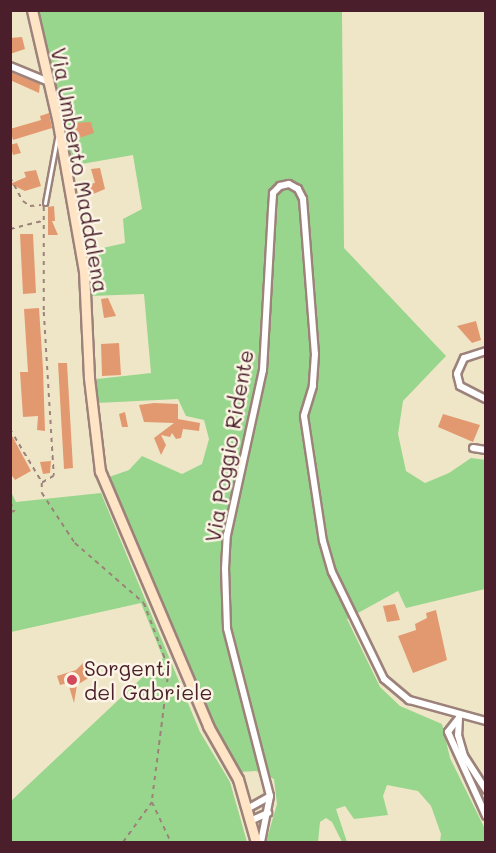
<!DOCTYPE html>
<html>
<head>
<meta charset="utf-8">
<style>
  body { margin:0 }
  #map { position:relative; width:496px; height:853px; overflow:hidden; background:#efe6c8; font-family:Mali,sans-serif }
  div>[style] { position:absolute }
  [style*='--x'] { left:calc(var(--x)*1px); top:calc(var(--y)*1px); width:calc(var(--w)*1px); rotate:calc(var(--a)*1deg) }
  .green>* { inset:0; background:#97d68c }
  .building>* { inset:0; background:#e39970 }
  .path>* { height:1.5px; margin-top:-0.75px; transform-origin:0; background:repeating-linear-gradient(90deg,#9c827a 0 4.5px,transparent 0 9px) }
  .roads { filter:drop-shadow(2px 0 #9c827a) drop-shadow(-2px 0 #9c827a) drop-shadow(0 2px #9c827a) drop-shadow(0 -2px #9c827a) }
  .lane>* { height:3px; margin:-1.5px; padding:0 1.5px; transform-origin:1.5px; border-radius:1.5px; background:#fff }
  .street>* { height:6px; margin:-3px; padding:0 3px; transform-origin:3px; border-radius:3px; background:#fff }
  .secondary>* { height:9px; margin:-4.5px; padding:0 4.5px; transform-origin:4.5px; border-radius:4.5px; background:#ffe4c6 }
  .dots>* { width:16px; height:16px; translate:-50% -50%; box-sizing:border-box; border:3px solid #fcf5e5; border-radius:50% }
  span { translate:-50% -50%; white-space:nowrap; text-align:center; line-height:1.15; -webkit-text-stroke:5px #fcf5e5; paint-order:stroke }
  .street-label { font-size:21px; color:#4a1f2b }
  .poi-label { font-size:21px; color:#4a1f2b }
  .left { translate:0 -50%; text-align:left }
  .frame { position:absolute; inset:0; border:12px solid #4a1f2b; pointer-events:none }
</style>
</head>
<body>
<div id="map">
  <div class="green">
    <i style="clip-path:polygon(38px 11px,342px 11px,344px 248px,446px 356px,403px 401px,398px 434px,406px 471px,425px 483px,449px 473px,471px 458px,486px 460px,485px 589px,406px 608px,398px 591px,347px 619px,380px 687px,400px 706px,442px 724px,450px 758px,485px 829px,485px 842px,440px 842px,441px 834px,431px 806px,418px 791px,387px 785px,383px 796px,388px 815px,354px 819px,345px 806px,336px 809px,347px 842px,342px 842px,332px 822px,326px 818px,320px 822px,318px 842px,266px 842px,277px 804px,274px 779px,256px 771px,240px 772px,200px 696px,109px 477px,129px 470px,142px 456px,182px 474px,202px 464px,209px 439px,204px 420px,186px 416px,178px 399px,97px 403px,97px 379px,151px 373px,144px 294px,90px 296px,85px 252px,125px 243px,123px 219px,142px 209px,133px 155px,70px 166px)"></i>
    <i style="clip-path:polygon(11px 492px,16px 502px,101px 493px,200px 732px,230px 782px,247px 842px,11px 842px,11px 801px,163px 658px,141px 603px,11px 632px)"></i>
  </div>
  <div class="building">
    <i style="clip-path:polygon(22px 37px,25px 49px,10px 54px,10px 38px)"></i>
    <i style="clip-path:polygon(10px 72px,40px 84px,39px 93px,10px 80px)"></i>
    <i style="clip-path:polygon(49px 113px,52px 128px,13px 140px,10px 129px,41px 120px,40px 116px)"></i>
    <i style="clip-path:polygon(91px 122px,94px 133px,73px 140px,72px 123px)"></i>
    <i style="clip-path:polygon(17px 143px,21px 153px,13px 155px,10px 145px)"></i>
    <i style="clip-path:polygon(100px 168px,105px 189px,84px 198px,83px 185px,95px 183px,91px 169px)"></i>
    <i style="clip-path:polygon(36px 170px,41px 186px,25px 191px,10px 184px,26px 177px,24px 172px)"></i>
    <i style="clip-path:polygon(54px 206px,55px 221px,52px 221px,58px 235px,48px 235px,48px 207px)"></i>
    <i style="clip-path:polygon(20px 234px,33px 234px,36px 293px,23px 294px)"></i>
    <i style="clip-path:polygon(108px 298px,116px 316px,104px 318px,101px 299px)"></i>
    <i style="clip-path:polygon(39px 308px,43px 369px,45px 431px,37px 430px,38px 416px,23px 417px,20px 372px,28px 372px,24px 309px)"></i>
    <i style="clip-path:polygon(476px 321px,481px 340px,472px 343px,457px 326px)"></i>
    <i style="clip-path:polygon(119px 343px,121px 375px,102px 376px,101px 344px)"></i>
    <i style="clip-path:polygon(58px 363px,67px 363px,73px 468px,64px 469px)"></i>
    <i style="clip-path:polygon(154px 403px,178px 404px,178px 419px,200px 423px,199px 431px,183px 429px,181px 438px,176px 439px,172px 433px,170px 437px,161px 435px,166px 445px,161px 455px,154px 438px,174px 423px,144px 422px,139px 405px)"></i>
    <i style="clip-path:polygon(125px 412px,128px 427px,122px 427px,119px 414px)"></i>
    <i style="clip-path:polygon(443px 414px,480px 425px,473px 442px,438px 427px)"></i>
    <i style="clip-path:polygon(10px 432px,31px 471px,15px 480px,10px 473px)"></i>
    <i style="clip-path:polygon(51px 461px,50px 473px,43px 474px,40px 462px)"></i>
    <i style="clip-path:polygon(395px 604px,400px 620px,387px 622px,383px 606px)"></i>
    <i style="clip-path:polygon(436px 610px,447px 660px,413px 673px,398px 636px,416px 630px,415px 624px,427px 618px,426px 613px)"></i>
    <i style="clip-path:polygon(85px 661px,95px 674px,77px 685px,74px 703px,68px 683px,60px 685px,57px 676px,76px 670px)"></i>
  </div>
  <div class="path">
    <i style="--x:10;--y:177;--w:27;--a:62"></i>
    <i style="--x:23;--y:201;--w:9;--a:36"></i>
    <i style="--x:30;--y:206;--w:11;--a:-5"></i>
    <i style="--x:44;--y:207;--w:105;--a:90"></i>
    <i style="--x:44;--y:312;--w:164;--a:86.5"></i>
    <i style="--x:54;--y:476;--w:14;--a:150"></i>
    <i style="--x:42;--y:483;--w:10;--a:90"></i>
    <i style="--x:42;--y:493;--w:60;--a:56.6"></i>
    <i style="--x:75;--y:543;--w:91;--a:41"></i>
    <i style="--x:144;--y:603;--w:71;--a:69.3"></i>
    <i style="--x:169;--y:669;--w:134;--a:97.3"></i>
    <i style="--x:152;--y:802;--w:44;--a:64.6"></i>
    <i style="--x:10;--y:229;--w:32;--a:-14"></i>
    <i style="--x:10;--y:429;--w:62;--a:58.9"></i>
    <i style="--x:10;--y:502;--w:10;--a:61"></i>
    <i style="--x:15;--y:511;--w:5;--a:158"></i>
    <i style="--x:123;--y:842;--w:49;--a:-54.1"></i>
  </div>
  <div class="roads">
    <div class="lane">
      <i style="--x:45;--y:203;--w:66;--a:-79.5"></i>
    </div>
    <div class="street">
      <i style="--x:10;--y:66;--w:42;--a:22.3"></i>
      <i style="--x:486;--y:351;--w:23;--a:162"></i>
      <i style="--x:464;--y:358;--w:17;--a:114"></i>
      <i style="--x:457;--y:374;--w:12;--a:76"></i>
      <i style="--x:460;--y:386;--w:29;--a:27"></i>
      <i style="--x:473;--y:448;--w:13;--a:9"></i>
      <i style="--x:459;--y:718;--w:17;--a:93"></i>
      <i style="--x:458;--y:735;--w:22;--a:74"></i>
      <i style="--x:464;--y:756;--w:40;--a:57.1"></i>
      <i style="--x:458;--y:719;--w:16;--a:128"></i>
      <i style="--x:448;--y:732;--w:92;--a:65.7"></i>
      <i style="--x:247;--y:809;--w:26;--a:-29"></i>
      <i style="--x:250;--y:821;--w:20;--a:-24"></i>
      <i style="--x:261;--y:842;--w:47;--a:-78.9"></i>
      <i style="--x:270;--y:796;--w:173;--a:-104.4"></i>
      <i style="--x:227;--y:628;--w:59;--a:-91.9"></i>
      <i style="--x:225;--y:569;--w:34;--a:-87"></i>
      <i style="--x:227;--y:535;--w:169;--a:-77.7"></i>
      <i style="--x:263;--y:370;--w:161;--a:-86.8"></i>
      <i style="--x:272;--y:209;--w:16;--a:-86"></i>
      <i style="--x:273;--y:193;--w:10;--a:-45"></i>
      <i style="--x:280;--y:186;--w:9;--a:-13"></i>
      <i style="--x:289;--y:184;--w:10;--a:29"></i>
      <i style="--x:298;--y:189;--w:11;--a:63"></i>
      <i style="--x:303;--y:199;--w:155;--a:85.6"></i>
      <i style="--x:315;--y:354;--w:32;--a:94"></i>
      <i style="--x:313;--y:386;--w:31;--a:107"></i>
      <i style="--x:304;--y:416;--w:126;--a:81.4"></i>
      <i style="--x:323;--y:541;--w:32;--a:74"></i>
      <i style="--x:332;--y:572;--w:119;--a:64.1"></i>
      <i style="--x:384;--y:679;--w:33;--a:40"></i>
      <i style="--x:409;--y:700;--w:80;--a:15.3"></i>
    </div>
    <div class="secondary">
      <i style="--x:32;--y:10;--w:111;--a:77"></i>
      <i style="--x:57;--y:118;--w:155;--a:80"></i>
      <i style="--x:84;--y:271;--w:107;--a:87.3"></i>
      <i style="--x:89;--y:378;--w:94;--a:83.3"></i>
      <i style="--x:100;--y:471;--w:277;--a:67"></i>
      <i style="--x:208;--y:726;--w:61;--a:60.5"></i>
      <i style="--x:238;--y:779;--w:66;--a:74.1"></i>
    </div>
  </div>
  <div class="dots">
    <i style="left:72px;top:680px;background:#d1495b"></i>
  </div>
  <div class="street-label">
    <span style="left:80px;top:170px;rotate:80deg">Via Umberto Maddalena</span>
    <span style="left:229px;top:446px;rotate:-80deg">Via Poggio Ridente</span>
  </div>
  <div class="poi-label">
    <span class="left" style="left:84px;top:680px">Sorgenti<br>del Gabriele</span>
  </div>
  <div class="frame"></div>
</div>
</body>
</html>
